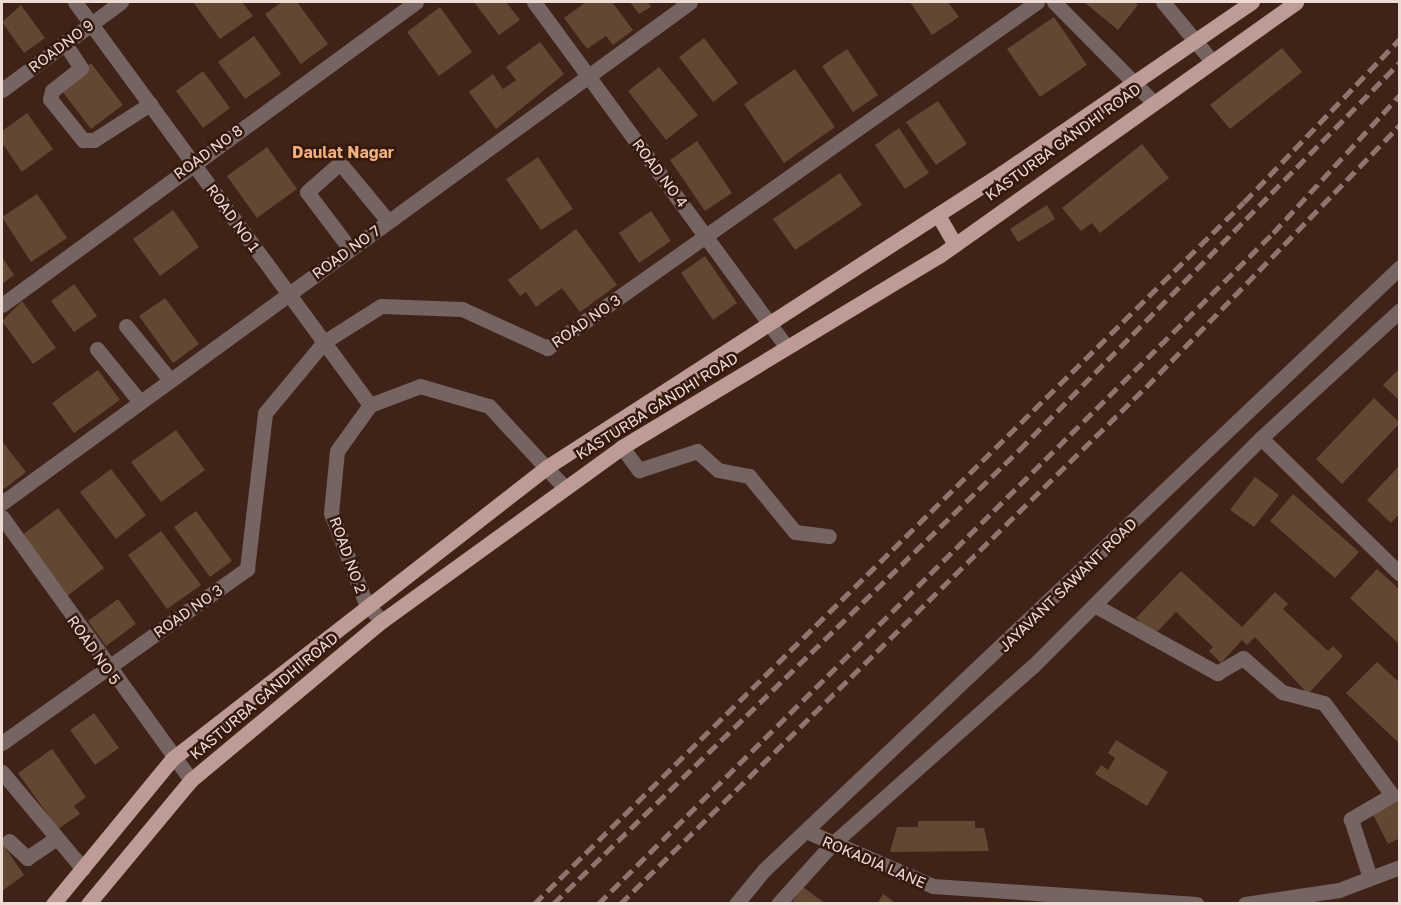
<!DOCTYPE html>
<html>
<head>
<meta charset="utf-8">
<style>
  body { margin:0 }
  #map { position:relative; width:1401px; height:905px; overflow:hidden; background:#402318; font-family:"Golos Text",sans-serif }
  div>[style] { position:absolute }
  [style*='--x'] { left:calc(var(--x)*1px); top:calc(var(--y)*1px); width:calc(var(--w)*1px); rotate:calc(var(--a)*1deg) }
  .building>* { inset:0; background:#624732 }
  .minor>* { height:15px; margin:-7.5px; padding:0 7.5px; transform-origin:7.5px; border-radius:7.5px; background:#756461 }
  .major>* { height:15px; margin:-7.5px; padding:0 7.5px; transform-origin:7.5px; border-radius:7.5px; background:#be9c95 }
  .rail>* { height:4.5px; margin-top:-2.25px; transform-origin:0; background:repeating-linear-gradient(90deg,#8f766d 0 12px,transparent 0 18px) }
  span { translate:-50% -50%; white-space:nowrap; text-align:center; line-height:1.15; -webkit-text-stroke:5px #35190e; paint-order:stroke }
  .street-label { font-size:15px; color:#eedbd3 }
  .neighbourhood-label { font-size:16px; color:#f0b07d; font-weight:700 }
  .frame { position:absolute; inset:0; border:3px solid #eedbd3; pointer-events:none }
</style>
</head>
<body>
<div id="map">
  <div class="building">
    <i style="clip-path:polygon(193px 2px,242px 2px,253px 16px,220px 39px)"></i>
    <i style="clip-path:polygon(282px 2px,297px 2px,328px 44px,301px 64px,265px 14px)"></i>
    <i style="clip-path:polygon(474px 2px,506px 2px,520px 20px,499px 35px)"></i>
    <i style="clip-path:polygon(586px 2px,612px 2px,633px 30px,613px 45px,606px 36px,587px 49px,564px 18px)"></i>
    <i style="clip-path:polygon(630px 2px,648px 2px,651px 7px,639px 14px)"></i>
    <i style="clip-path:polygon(910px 2px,948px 2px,959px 17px,932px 35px)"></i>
    <i style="clip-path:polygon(1084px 2px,1134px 2px,1138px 5px,1118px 30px)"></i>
    <i style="clip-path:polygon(21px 5px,45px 38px,24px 53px,2px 22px)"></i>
    <i style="clip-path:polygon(440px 7px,472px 52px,439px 76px,407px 32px)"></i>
    <i style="clip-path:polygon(1054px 17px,1087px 65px,1040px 97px,1007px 49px)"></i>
    <i style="clip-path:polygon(254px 36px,281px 74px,245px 99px,218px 62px)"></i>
    <i style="clip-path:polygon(704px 38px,738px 83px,713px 102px,679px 57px)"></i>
    <i style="clip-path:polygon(540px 42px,564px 74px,496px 129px,469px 92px,493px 74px,503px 89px,516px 80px,506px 67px)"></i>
    <i style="clip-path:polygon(1282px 48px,1302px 72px,1230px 129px,1210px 105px)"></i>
    <i style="clip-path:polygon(847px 49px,878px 95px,853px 112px,822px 66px)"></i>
    <i style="clip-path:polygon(91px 63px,123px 105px,91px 129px,59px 87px)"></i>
    <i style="clip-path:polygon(659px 67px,698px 115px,666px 140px,628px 91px)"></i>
    <i style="clip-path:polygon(795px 69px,835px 127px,784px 163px,744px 104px)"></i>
    <i style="clip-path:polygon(203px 71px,230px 108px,203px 128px,176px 91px)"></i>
    <i style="clip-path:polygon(938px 101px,967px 144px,936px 165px,906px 122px)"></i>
    <i style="clip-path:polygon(27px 113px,53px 149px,22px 172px,2px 143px,2px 131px)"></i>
    <i style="clip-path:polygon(899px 128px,929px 173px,905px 189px,875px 145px)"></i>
    <i style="clip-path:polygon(697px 141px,732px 193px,705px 211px,670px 160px)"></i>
    <i style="clip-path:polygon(1142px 144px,1169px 178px,1100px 233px,1092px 223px,1081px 231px,1062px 208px)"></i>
    <i style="clip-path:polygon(267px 147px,297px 189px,257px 218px,227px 176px)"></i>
    <i style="clip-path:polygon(538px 157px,573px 209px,541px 230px,506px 179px)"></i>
    <i style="clip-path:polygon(840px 173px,862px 205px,795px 250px,773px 219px)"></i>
    <i style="clip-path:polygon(37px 194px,67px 238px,31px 262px,2px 217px)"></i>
    <i style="clip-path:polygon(1047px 205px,1055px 219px,1018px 242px,1010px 229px)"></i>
    <i style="clip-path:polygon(173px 210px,199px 247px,160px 276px,133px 239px)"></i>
    <i style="clip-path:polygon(651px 211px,671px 241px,639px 263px,619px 233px)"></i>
    <i style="clip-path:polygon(576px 229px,617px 285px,580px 312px,562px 288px,536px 307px,526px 292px,520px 296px,508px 280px)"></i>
    <i style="clip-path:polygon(705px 256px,737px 303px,713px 320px,681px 273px)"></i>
    <i style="clip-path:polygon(2px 257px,14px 275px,2px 284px)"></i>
    <i style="clip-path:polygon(74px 284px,97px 316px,74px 332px,51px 301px)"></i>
    <i style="clip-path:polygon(165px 298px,199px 344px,173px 363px,139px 316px)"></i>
    <i style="clip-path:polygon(22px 301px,56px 348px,33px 364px,2px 321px)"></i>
    <i style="clip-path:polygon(1400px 368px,1400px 401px,1383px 385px)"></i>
    <i style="clip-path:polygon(98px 370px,120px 400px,74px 433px,52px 403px)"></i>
    <i style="clip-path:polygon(1374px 398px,1400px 423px,1342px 484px,1316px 459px)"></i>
    <i style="clip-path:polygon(176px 430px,205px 470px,161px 502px,131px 462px)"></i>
    <i style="clip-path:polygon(2px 441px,26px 472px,4px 489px,2px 486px)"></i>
    <i style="clip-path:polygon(1400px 465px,1400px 513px,1391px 523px,1367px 500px)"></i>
    <i style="clip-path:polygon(111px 469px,146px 515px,116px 539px,80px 492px)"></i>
    <i style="clip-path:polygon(1255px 477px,1279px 495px,1254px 527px,1230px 510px)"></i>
    <i style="clip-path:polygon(1293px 494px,1359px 552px,1335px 578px,1270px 521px)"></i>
    <i style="clip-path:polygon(58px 508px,104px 568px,63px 599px,17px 539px)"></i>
    <i style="clip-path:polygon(196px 511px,232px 561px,210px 577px,174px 527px)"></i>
    <i style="clip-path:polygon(161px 531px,201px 585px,167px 609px,128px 555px)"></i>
    <i style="clip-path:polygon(1377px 569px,1400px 590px,1400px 645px,1350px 598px)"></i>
    <i style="clip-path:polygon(1181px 571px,1242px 627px,1275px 592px,1288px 604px,1283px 609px,1328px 651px,1333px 646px,1343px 656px,1308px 694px,1255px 637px,1247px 645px,1242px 640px,1221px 663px,1209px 651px,1213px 647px,1176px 612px,1154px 635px,1136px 618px)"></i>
    <i style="clip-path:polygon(118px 599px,136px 624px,106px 646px,88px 621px)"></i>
    <i style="clip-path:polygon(1377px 662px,1400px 683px,1400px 744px,1346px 693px)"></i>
    <i style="clip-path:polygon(94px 713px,119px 748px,95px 765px,70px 730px)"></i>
    <i style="clip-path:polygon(1116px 740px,1168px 772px,1147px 806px,1095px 774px,1101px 765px,1108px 770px,1115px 758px,1108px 753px)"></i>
    <i style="clip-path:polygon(52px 749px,86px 797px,74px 806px,80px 814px,58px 829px,18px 773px)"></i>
    <i style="clip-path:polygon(1400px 795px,1400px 838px,1388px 844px,1370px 809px)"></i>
    <i style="clip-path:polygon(918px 821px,975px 821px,975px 828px,984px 828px,989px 851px,890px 852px,897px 827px,918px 827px)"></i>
    <i style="clip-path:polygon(2px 843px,24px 875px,2px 891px)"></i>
    <i style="clip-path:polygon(803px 887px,826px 904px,791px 904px)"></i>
    <i style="clip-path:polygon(883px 894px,897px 904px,877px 904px)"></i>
  </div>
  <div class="minor">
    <i style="--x:75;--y:2;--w:499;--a:53.8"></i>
    <i style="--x:534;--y:2;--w:426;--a:53.8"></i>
    <i style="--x:1054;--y:2;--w:138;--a:45.3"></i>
    <i style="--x:1163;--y:2;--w:75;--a:50.4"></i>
    <i style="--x:64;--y:42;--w:31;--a:57"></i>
    <i style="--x:81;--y:68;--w:37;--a:142"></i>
    <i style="--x:52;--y:91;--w:8;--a:104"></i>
    <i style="--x:50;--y:99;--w:53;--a:51.2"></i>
    <i style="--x:83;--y:140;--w:11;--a:0"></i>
    <i style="--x:94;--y:140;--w:67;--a:-32.7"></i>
    <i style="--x:2;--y:90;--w:148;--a:-36.5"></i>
    <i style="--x:350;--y:249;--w:71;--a:-127"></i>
    <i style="--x:307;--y:192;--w:44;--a:-41.3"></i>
    <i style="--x:340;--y:163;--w:75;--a:50.4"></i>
    <i style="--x:2;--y:305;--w:513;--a:-36.2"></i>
    <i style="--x:126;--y:326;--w:70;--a:50.8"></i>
    <i style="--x:97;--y:349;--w:68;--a:50.9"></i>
    <i style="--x:1261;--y:438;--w:194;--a:44.4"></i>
    <i style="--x:622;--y:447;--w:29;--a:54"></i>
    <i style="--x:639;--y:470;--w:61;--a:-18.1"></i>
    <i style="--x:697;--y:451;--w:28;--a:42"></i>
    <i style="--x:718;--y:470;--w:32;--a:11"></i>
    <i style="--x:749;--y:476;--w:72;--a:50.6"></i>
    <i style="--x:795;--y:532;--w:34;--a:7"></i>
    <i style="--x:2;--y:503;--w:851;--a:-36.06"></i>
    <i style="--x:2;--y:517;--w:324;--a:54.3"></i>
    <i style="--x:1094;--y:605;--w:141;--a:28.9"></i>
    <i style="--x:1217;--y:673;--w:30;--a:-30"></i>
    <i style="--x:1243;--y:658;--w:52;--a:41.1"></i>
    <i style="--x:1282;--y:692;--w:43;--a:14.7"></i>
    <i style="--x:1324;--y:703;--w:114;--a:53.5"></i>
    <i style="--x:1392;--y:795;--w:48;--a:149.7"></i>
    <i style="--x:1351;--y:819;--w:62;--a:72.1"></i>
    <i style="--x:382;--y:621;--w:23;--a:-133"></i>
    <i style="--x:366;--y:604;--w:97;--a:-111"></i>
    <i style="--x:331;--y:513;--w:62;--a:-84.5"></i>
    <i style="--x:337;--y:451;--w:57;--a:-54.3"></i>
    <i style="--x:370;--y:405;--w:53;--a:-20.8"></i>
    <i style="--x:420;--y:386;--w:72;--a:16.2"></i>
    <i style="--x:489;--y:406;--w:110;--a:47.2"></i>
    <i style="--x:2;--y:743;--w:301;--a:-35.4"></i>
    <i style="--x:247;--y:569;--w:157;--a:-83.4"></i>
    <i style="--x:265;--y:413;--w:92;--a:-50.3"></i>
    <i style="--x:324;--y:342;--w:67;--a:-32.3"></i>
    <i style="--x:381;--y:306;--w:81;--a:2.1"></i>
    <i style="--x:462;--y:309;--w:94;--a:24.6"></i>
    <i style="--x:547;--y:348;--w:600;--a:-35.23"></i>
    <i style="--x:2;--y:772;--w:126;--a:50.1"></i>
    <i style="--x:806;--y:831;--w:138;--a:23.4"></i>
    <i style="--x:933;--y:886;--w:264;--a:3.9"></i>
    <i style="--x:9;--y:841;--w:25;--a:43"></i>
    <i style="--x:27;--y:858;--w:34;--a:-34"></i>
    <i style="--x:736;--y:904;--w:44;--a:-50.5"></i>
    <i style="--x:764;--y:870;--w:876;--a:-43.47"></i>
    <i style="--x:778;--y:904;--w:78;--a:-48.1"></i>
    <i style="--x:830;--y:846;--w:271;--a:-41.6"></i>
    <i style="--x:1033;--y:666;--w:322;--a:-45"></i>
    <i style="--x:1261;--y:438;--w:189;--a:-42.6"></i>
    <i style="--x:1245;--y:904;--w:95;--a:-8.5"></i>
    <i style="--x:1339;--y:890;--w:65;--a:-20.7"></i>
  </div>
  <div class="major">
    <i style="--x:938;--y:215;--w:34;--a:60"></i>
    <i style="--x:53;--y:904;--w:188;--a:-50.6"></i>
    <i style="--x:172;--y:759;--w:475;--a:-37.9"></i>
    <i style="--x:547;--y:467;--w:542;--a:-32.87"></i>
    <i style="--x:1002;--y:173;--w:303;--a:-34.4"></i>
    <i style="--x:88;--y:904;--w:161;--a:-50.3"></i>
    <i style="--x:191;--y:780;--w:249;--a:-39.8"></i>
    <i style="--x:382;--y:621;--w:296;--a:-35.9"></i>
    <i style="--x:622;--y:447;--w:370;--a:-31.1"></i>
    <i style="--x:939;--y:256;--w:438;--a:-35.4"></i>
  </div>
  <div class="rail">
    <i style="--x:534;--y:904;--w:998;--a:-44.68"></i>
    <i style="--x:1244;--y:202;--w:226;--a:-46.3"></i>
    <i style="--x:553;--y:904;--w:651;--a:-44.25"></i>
    <i style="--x:1019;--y:450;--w:544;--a:-45.52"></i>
    <i style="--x:598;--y:904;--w:952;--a:-44.83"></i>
    <i style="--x:1273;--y:233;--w:188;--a:-47.4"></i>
    <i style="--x:620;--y:904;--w:738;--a:-44.51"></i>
    <i style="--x:1146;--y:387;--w:365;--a:-45.9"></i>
  </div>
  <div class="street-label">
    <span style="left:61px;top:46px;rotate:-37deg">ROADNO 9</span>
    <span style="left:1063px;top:142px;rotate:-36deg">KASTURBA GANDHI ROAD</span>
    <span style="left:208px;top:152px;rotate:-36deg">ROAD NO 8</span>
    <span style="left:660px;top:173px;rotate:53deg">ROAD NO 4</span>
    <span style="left:233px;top:218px;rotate:54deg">ROAD NO 1</span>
    <span style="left:346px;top:252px;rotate:-36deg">ROAD NO 7</span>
    <span style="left:586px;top:321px;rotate:-35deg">ROAD NO 3</span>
    <span style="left:657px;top:406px;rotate:-32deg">KASTURBA GANDHI ROAD</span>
    <span style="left:348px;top:555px;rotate:70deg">ROAD NO 2</span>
    <span style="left:1068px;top:585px;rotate:-44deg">JAYAVANT SAWANT ROAD</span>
    <span style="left:188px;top:611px;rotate:-35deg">ROAD NO 3</span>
    <span style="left:94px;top:650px;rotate:55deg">ROAD NO 5</span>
    <span style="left:264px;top:696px;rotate:-40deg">KASTURBA GANDHI ROAD</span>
    <span style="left:874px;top:862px;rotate:23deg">ROKADIA LANE</span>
  </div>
  <div class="neighbourhood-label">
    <span style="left:343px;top:152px">Daulat Nagar</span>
  </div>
  <div class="frame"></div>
</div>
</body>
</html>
